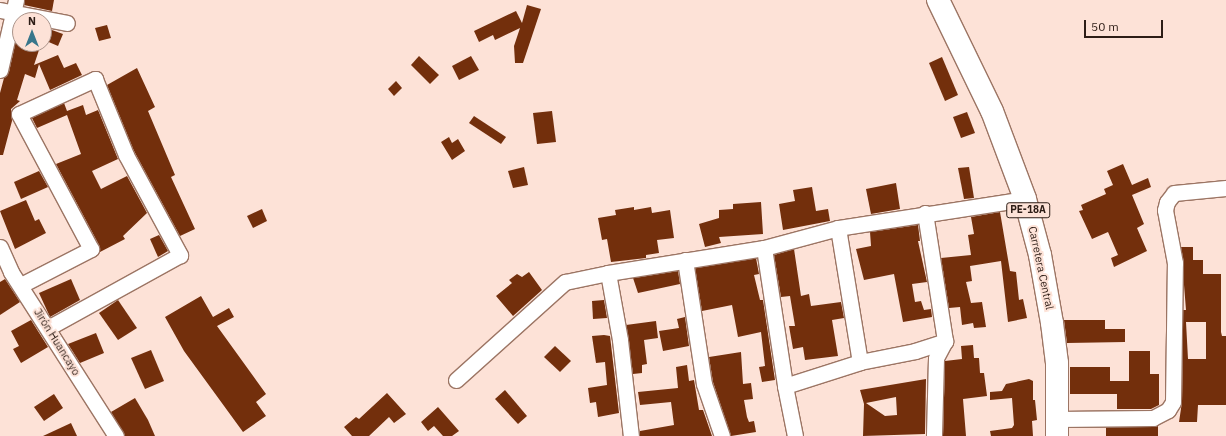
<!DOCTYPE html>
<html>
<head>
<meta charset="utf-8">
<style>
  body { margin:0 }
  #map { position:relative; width:1226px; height:436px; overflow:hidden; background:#fde2d7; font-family:"IBM Plex Sans",sans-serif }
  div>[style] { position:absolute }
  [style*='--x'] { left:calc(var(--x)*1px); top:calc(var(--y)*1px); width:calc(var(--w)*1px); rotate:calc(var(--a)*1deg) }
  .building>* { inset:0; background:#732f0c }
  .roads { filter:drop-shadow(1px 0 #9c7564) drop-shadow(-1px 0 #9c7564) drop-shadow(0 1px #9c7564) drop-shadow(0 -1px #9c7564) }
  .minor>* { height:15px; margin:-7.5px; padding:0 7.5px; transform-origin:7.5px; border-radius:7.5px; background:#fff }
  .highway>* { height:22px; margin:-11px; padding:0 11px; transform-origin:11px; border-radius:11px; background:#fff }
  span { translate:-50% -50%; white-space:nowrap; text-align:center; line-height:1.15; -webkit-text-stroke:4px #fde2d7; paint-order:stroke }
  .shield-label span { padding:1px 3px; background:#fde2d7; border:1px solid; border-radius:3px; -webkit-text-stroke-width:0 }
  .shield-label { font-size:10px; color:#2d1d16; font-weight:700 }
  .street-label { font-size:11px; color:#2d1d16 }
  .north { position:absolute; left:12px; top:12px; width:40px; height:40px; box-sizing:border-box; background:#fde2d7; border:1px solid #aa938a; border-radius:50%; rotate:0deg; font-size:11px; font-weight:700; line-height:16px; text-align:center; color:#2d1d16 }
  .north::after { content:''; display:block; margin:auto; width:14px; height:18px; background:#38768b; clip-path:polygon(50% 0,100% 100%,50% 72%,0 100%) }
  .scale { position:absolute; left:1084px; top:20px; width:79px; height:18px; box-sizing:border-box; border:2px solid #2d1d16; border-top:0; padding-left:5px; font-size:12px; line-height:14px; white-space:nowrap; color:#2d1d16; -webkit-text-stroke:3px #fde2d7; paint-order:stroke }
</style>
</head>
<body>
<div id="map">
  <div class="building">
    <i style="clip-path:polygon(25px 0,54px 0,52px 11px,24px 5px)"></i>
    <i style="clip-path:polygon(527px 5px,541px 9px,523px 63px,515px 63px,514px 46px,520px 28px,495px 40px,493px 35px,479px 42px,474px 31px,516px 11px,522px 23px)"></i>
    <i style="clip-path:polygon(107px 25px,111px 38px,99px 41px,95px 28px)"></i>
    <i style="clip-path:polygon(19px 26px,20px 44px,40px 47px,34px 65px,58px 55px,64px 68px,76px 63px,82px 75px,50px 90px,39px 64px,35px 78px,25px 74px,17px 100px,20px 101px,11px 109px,12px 121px,3px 155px,0 155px,0 93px,4px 78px,9px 72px)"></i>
    <i style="clip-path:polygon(49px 29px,63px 34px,58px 46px,44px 40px)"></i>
    <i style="clip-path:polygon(419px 56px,439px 75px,430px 84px,411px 65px)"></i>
    <i style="clip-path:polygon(471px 56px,479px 70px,459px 80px,452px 66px)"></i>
    <i style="clip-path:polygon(942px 57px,958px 95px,945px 101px,929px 63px)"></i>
    <i style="clip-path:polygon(137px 68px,155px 107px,148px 111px,175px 175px,171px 177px,195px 229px,180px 236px,134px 151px,107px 85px)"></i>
    <i style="clip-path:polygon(396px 81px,402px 88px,394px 96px,388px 89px)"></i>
    <i style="clip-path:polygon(64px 103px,67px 111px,83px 105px,86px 115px,98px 110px,118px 159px,92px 171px,101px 189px,127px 176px,147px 213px,123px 236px,125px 239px,100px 252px,99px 245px,56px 164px,81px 154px,67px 115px,37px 128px,32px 118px)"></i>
    <i style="clip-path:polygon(552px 111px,556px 142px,537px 144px,533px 113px)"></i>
    <i style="clip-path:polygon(967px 112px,975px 133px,961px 138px,953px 117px)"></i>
    <i style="clip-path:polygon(474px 116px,506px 137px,501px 144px,469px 123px)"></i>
    <i style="clip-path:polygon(449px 137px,452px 143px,458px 139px,465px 151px,452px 160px,441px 142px)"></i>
    <i style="clip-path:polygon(1123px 164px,1132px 185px,1148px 178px,1151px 187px,1132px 195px,1144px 224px,1137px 228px,1147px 251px,1114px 267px,1111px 258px,1118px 255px,1108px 232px,1092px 239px,1079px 211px,1083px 210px,1081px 205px,1106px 194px,1104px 189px,1113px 185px,1107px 171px)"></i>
    <i style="clip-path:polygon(524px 167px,528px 185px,513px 188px,508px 171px)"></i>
    <i style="clip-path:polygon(969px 167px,974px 198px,964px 199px,958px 168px)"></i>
    <i style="clip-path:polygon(39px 171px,48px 187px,21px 199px,14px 182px)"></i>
    <i style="clip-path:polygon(896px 183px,900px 209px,871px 214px,866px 189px)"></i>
    <i style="clip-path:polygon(812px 187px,816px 211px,828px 209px,830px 221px,783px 230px,779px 204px,795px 201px,793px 190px)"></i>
    <i style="clip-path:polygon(26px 200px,35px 221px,39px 219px,46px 233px,15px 249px,0 211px)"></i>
    <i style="clip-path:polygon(761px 202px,763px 234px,719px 237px,721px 243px,705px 247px,699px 224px,719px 218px,719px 210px,733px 209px,733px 204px)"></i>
    <i style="clip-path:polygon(634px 207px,634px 210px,651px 207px,652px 213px,670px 210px,674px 238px,657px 240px,659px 253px,646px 255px,646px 258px,611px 262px,607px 239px,602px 240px,598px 218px,616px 215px,615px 210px)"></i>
    <i style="clip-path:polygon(262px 209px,267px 221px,253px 228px,247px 216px)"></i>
    <i style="clip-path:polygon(1000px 212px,1010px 271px,1016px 272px,1019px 300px,1023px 299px,1027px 318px,1008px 322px,1001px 261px,970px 266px,972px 281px,966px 282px,971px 303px,982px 302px,986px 327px,974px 328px,973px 323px,962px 325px,960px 307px,949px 308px,941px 258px,971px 255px,968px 235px,974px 234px,971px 217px)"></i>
    <i style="clip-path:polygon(918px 225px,920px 241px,918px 241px,927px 282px,912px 284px,915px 302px,921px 301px,924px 310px,931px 309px,932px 317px,903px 322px,894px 274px,864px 280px,856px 249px,871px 246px,870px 232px)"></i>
    <i style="clip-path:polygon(159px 235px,168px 251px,158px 257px,150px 239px)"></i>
    <i style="clip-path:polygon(evenodd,1181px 247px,1193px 247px,1193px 260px,1203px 260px,1203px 274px,1221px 274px,1221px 332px,1222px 336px,1226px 336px,1226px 405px,1198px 405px,1197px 422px,1179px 422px,1182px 402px,1183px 310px,1186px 310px,1181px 247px,1186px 322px,1206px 322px,1206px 359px,1188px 359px,1186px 322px)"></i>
    <i style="clip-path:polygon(794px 249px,801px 296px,809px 294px,811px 306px,841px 302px,844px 318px,832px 320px,838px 356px,805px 360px,803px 347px,793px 349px,789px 326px,795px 326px,790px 296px,781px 297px,774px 255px)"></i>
    <i style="clip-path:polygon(756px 258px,759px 274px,754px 275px,760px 300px,763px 300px,775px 380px,762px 382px,759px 367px,765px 366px,761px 332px,738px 337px,732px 305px,702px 311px,695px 268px)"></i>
    <i style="clip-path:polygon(678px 271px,680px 284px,638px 293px,633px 278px)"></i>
    <i style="clip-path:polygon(529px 272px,542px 290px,513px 316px,496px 296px,512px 283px,509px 280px,517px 274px,522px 277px)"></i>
    <i style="clip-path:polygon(5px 279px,20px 302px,0 315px,0 282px)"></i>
    <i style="clip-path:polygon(71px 279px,80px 300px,50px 317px,39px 293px)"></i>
    <i style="clip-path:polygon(201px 296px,213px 317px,229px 308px,234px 317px,217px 326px,266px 394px,256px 402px,266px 416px,243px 432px,184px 351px,165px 317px)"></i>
    <i style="clip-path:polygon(118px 300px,137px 328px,118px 340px,99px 313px)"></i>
    <i style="clip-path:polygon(604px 300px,607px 318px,593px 319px,592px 301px)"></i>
    <i style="clip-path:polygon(685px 317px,689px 346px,663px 351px,659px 331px,679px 328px,677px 319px)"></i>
    <i style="clip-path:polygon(31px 320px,48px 347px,21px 363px,13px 349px,19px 346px,11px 331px)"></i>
    <i style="clip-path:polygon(1064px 320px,1105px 320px,1105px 329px,1125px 329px,1125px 342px,1067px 343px)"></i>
    <i style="clip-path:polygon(656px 321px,658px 338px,644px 340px,647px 364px,642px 365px,642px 373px,633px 374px,626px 325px)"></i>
    <i style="clip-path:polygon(96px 333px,104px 353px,80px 363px,68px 344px)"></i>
    <i style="clip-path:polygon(604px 335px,610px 336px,619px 413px,598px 417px,596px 402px,590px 403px,588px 388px,607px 385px,605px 362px,596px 363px,592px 336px)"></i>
    <i style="clip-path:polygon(973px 345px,974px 358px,979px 358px,980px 373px,984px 373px,987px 396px,963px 399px,966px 436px,943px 436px,945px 361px,962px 359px,961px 346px)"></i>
    <i style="clip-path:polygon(555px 346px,571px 361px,560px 372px,544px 357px)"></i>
    <i style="clip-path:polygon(151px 350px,164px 381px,145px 389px,131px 358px)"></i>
    <i style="clip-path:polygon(1129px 351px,1150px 351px,1150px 374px,1159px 374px,1159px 405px,1151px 409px,1117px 409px,1117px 394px,1070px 394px,1070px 367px,1110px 367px,1110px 381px,1129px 381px)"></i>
    <i style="clip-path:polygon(741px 352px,743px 384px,751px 383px,753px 399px,744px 400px,747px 417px,749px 422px,754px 421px,756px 432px,731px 436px,713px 382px,709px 357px)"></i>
    <i style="clip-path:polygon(687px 365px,689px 381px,694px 380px,699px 410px,703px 410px,712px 436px,640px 436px,640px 431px,674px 425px,671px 402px,640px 405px,638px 392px,678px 388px,676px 367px)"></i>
    <i style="clip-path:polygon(evenodd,926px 379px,925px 434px,863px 436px,864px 404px,860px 390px,926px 379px,896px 397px,897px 415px,885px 416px,866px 403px,896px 397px)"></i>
    <i style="clip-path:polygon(1029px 379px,1033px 381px,1033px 400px,1035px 400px,1037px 420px,1032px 421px,1033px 436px,991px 436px,990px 431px,1012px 428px,1014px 425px,1012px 398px,990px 400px,990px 392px,1002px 391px,1006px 384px)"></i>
    <i style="clip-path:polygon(505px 390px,527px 416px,518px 424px,495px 399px)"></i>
    <i style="clip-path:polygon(387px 393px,406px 414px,394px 423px,389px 417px,369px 436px,352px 436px,344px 427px,356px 417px,359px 419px)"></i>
    <i style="clip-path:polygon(54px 394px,63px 408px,44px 421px,34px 407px)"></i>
    <i style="clip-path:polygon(135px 398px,148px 420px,155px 436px,125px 436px,111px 412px)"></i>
    <i style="clip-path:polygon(438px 407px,459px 431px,452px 436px,443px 436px,434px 426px,428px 431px,421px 422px)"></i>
    <i style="clip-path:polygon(71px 423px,77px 436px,43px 436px)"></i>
    <i style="clip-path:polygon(1158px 426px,1158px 436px,1106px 436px,1106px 427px)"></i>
  </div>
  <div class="roads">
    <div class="minor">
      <i style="--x:0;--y:10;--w:68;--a:11"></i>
      <i style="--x:0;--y:70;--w:72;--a:-77.1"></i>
      <i style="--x:925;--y:213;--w:130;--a:81.1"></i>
      <i style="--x:838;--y:228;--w:136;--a:80.7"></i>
      <i style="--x:0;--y:247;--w:27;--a:66"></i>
      <i style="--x:11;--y:272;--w:195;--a:57.4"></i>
      <i style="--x:764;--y:248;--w:140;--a:81.3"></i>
      <i style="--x:785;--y:386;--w:51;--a:78.7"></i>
      <i style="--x:685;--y:260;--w:125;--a:81.3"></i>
      <i style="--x:704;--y:384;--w:55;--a:70.9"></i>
      <i style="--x:608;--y:273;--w:68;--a:79.8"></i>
      <i style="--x:620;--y:340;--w:97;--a:83.5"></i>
      <i style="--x:21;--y:285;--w:79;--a:-27.2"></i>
      <i style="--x:91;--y:249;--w:153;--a:-118.1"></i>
      <i style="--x:19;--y:114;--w:84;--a:-24.7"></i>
      <i style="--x:95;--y:79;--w:82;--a:67.8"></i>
      <i style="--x:126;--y:155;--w:114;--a:61.6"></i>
      <i style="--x:180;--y:255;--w:151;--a:151.1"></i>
      <i style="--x:456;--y:380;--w:147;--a:-42"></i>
      <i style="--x:565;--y:282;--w:44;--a:-11.8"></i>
      <i style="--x:608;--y:273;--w:158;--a:-9.1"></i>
      <i style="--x:764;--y:248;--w:77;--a:-15.1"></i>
      <i style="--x:838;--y:228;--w:189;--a:-8.8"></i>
      <i style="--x:785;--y:386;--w:79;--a:-17.7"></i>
      <i style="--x:860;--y:362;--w:56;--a:-11.3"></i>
      <i style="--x:915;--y:351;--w:32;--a:-18"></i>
      <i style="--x:945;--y:341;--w:19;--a:118"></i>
      <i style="--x:936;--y:358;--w:78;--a:91.5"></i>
      <i style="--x:1057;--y:419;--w:96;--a:-0.6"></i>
      <i style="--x:1153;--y:418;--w:17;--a:-28"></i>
      <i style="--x:1168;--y:410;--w:9;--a:-58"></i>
      <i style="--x:1173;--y:402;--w:139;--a:-89.2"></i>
      <i style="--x:1175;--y:263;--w:54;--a:-100.7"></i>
      <i style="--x:1165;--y:210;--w:8;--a:-76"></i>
      <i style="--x:1167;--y:202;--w:11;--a:-52"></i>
      <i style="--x:1174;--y:193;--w:52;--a:-5.5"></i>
    </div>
    <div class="highway">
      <i style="--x:938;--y:0;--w:123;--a:64.1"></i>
      <i style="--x:992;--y:111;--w:94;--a:69.4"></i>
      <i style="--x:1025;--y:199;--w:58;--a:75"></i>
      <i style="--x:1040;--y:255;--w:69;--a:80"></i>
      <i style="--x:1052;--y:323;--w:40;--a:82.9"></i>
      <i style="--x:1057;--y:363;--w:73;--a:90"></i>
    </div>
  </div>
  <div class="shield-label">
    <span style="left:1028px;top:210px">PE-18A</span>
  </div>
  <div class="street-label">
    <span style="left:1041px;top:268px;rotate:78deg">Carretera Central</span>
    <span style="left:57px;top:342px;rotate:58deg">Jirón Huancayo</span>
  </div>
  <div class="north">N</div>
  <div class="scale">50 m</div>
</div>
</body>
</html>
